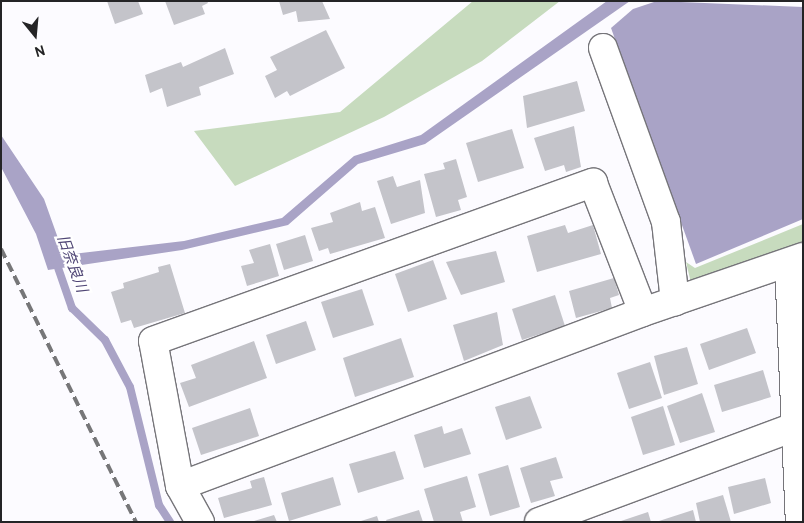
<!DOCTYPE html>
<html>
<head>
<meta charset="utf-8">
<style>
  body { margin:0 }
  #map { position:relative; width:804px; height:523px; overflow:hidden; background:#fcfbff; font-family:Overpass,"Noto Sans JP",sans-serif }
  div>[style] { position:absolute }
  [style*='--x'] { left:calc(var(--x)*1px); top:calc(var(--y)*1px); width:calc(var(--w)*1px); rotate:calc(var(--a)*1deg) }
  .green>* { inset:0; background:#c7dbbe }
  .water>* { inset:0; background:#a9a3c6 }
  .stream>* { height:8px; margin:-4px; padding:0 4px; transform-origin:4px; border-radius:4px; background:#a9a3c6 }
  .building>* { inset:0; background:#c4c4ca }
  .roads { filter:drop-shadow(1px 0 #76757a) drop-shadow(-1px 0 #76757a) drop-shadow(0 1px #76757a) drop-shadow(0 -1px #76757a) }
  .minor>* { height:28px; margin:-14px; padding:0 14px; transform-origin:14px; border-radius:14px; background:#fff }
  .rail>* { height:4px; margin-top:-2px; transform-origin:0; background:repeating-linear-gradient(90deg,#767678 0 10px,transparent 0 15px) }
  span { translate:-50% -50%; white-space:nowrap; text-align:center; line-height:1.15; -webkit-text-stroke:4.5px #fff; paint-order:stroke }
  .water-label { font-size:15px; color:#4f4575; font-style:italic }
  .frame { position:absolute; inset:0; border:2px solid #242426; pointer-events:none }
  .north { position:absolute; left:10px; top:10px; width:50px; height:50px; -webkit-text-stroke:4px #fff; paint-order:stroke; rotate:163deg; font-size:14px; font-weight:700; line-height:20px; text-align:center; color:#242426 }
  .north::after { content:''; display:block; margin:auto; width:18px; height:22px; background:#242426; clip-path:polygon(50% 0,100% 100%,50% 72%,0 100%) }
</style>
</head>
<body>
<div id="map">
  <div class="green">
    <i style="clip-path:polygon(473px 1px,560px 1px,482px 61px,384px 117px,235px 186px,194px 131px,340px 112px)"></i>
    <i style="clip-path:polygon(803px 224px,803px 243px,691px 283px,686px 262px,695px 268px)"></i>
  </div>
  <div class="water">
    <i style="clip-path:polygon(607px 1px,630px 1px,425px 144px,358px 164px,288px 225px,182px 250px,48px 270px,36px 234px,1px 167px,1px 135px,44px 199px,64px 255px,184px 241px,282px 218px,354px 156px,421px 135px)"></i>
    <i style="clip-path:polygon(657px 1px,803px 7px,803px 219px,696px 264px,611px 28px,633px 9px)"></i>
  </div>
  <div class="stream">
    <i style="--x:55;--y:259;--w:52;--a:70.9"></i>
    <i style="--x:72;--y:308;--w:46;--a:44.1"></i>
    <i style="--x:105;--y:340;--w:53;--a:62"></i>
    <i style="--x:130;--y:387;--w:122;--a:76.2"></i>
    <i style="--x:159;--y:505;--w:20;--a:57"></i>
  </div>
  <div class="building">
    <i style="clip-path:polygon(107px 1px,138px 1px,143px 14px,115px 24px)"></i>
    <i style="clip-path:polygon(165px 1px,207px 1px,208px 3px,202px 6px,205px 14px,174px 25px)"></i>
    <i style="clip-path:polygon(279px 1px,322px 1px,330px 19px,298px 22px,296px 11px,283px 15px)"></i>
    <i style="clip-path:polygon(326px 30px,345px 68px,290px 96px,287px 91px,275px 98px,265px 76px,277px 70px,270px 57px)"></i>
    <i style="clip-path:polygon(225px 48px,234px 74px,199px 87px,201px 95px,167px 107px,162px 88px,150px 93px,145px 75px,181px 62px,183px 67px)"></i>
    <i style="clip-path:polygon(577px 81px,585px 111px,527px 128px,523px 96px)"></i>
    <i style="clip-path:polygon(574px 126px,581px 167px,566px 172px,564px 165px,545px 171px,534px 138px)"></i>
    <i style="clip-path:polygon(512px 129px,524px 168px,478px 182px,466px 143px)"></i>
    <i style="clip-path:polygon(456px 159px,467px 197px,458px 200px,461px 210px,436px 217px,424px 174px,445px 169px,443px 163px)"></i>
    <i style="clip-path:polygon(393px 176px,397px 187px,420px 180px,425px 213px,391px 224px,377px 181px)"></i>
    <i style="clip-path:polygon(360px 202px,362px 211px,375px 207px,385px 238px,330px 254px,328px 248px,319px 251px,311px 228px,333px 222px,330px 213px)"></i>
    <i style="clip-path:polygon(565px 225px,568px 233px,593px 225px,601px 254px,537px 272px,527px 236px)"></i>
    <i style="clip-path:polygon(305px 235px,313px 261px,284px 270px,276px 244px)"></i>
    <i style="clip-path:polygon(270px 244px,279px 276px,247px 286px,241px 266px,254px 263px,249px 250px)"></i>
    <i style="clip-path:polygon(496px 251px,505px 282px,461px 295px,446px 262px)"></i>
    <i style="clip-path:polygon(433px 260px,447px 299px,408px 312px,395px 274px)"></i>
    <i style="clip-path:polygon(170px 264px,185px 313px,134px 328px,131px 320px,121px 323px,111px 292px,124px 288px,123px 283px,159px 272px,158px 267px)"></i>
    <i style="clip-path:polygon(614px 278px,619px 295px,610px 298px,612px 308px,576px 318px,569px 291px)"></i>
    <i style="clip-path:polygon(362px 289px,374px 325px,333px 338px,321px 302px)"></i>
    <i style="clip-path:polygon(555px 295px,565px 326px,522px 340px,512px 309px)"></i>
    <i style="clip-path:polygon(497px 312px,503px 345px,464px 361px,453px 325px)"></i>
    <i style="clip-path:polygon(306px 321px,316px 350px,276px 364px,266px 335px)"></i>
    <i style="clip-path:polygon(747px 328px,756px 353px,709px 370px,700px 344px)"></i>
    <i style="clip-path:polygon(401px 338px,414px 377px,355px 397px,343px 358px)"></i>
    <i style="clip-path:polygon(254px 341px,267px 378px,189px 407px,180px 383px,196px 378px,191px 365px)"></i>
    <i style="clip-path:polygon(687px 347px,698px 384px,664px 395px,654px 356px)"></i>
    <i style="clip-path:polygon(650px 362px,662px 398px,629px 409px,617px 373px)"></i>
    <i style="clip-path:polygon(763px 370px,771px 397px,722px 412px,714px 385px)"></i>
    <i style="clip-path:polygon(702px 393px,715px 432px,680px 443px,667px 406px)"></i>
    <i style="clip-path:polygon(530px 396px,542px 428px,506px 440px,495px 407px)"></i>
    <i style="clip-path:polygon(663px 406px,675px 445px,643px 455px,631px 417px)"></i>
    <i style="clip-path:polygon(250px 408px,259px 436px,201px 455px,192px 428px)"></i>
    <i style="clip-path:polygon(442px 426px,444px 434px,462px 428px,471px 454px,424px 468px,414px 435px)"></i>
    <i style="clip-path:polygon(395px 451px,404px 479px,358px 493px,349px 464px)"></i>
    <i style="clip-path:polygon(556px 457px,563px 478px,550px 481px,555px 496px,531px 503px,520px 468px)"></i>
    <i style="clip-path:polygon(508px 465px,520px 507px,490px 516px,478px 474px)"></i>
    <i style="clip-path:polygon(467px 476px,476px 507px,460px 512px,463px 522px,434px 522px,424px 489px)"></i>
    <i style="clip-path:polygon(264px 477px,272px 505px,224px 518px,218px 498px,252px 488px,250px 481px)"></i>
    <i style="clip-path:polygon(333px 477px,341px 505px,289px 521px,281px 493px)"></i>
    <i style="clip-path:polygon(765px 478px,771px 503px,734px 514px,728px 487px)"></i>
    <i style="clip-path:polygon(723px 495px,731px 522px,700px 522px,696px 503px)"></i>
    <i style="clip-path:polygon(419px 510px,423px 522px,387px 522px,386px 520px)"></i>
    <i style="clip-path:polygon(693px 510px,696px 522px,659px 522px,659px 521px)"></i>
    <i style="clip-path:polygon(648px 512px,651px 522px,621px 522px,621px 521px)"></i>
    <i style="clip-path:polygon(274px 515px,277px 522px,254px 522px,254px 521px)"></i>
    <i style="clip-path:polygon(377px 516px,379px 522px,361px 522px,361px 521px)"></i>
  </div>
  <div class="roads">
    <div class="minor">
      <i style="--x:603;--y:48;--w:185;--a:70.1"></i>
      <i style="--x:666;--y:222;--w:80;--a:83.5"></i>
      <i style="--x:789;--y:263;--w:259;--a:87.6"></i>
      <i style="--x:180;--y:486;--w:147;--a:-100.5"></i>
      <i style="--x:153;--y:341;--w:468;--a:-19.8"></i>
      <i style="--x:593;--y:183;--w:138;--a:68.8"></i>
      <i style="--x:200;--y:522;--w:41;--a:-119.1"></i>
      <i style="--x:180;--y:486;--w:495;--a:-20.6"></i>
      <i style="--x:643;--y:312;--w:169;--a:-19"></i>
      <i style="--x:539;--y:522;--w:273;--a:-20.4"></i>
    </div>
  </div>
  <div class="rail">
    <i style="--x:1;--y:249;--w:305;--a:63.7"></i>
  </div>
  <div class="water-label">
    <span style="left:71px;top:264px;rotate:70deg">旧奈良川</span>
  </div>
  <div class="frame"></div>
  <div class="north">N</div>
</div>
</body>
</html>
